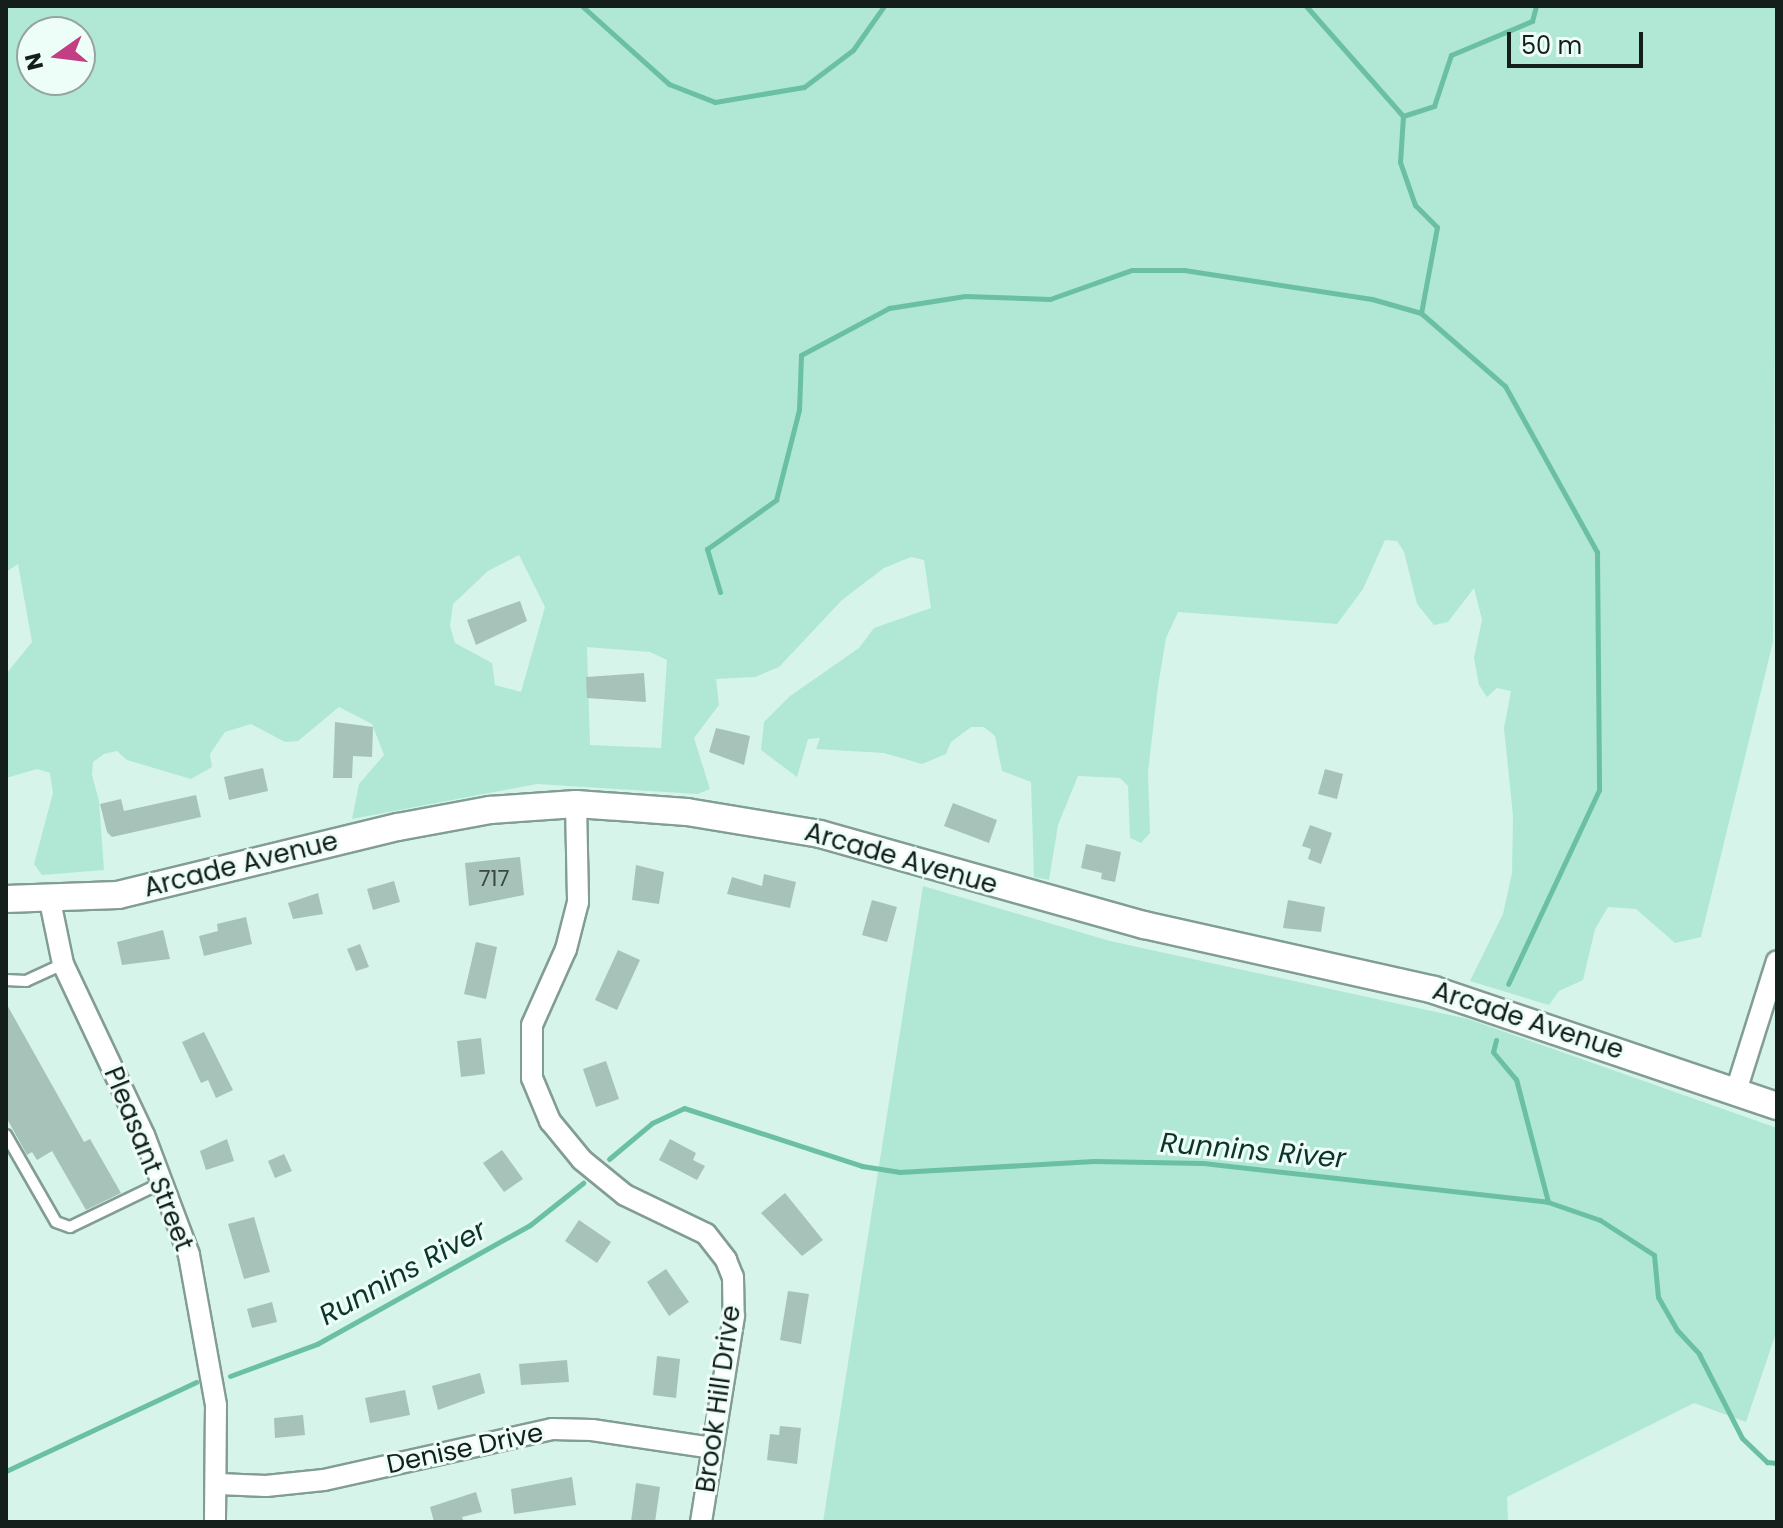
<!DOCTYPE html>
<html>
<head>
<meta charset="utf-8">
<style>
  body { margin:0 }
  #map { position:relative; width:1783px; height:1528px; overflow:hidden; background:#d7f4ea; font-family:Poppins,sans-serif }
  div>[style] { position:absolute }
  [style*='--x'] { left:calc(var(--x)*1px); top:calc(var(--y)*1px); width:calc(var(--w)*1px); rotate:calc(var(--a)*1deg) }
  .green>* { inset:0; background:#b0e8d5 }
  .stream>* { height:5px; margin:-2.5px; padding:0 2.5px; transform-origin:2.5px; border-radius:2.5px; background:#6abfa5 }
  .building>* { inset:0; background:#a7c2b8 }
  .roads { filter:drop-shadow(2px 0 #829d94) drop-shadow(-2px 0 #829d94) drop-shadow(0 2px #829d94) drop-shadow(0 -2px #829d94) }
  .lane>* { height:10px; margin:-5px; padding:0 5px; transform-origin:5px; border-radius:5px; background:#fff }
  .street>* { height:20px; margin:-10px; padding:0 10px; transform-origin:10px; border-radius:10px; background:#fff }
  .secondary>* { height:26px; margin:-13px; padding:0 13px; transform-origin:13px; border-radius:13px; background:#fff }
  span { translate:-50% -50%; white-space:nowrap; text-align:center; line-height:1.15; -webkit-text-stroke:6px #edfef8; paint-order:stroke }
  .number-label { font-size:22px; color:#394742 }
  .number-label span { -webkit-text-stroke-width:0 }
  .street-label { font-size:26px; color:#141e1b }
  .water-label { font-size:28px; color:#0c342a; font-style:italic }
  .frame { position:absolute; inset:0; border:8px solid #141e1b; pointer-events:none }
  .north { position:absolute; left:16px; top:16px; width:80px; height:80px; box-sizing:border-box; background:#edfef8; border:2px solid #96a4a0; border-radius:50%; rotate:256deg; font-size:22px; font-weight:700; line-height:32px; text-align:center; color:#141e1b }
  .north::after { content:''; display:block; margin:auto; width:28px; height:36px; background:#c33f84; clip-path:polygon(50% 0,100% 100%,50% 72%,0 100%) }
  .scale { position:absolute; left:1507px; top:32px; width:136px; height:36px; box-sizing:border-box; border:4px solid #141e1b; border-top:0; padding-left:10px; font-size:24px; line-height:28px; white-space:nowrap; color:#141e1b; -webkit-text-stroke:6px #edfef8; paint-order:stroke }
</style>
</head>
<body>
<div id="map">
  <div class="green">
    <i style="clip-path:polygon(evenodd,6px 6px,1777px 6px,1773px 642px,1701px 937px,1675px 943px,1636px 909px,1608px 907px,1595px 929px,1583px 980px,1559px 991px,1549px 1005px,1470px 981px,1503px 914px,1512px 873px,1513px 816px,1504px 728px,1511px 691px,1497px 688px,1487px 697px,1479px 685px,1474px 658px,1482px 620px,1474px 588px,1448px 622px,1434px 625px,1417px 604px,1404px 552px,1397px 541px,1385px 540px,1363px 589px,1337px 624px,1178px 612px,1166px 638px,1158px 686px,1148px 772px,1150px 833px,1141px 843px,1130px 838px,1128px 786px,1120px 778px,1078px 776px,1058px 825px,1049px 880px,1034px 877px,1031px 782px,1002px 771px,995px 736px,984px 727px,971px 727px,951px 742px,946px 754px,922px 764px,884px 753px,816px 749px,820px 738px,808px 739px,797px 777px,761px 750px,764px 722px,790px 696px,859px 648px,874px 628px,931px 608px,924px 560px,911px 557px,884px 568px,842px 600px,779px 667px,755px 677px,716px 679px,719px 705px,694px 738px,710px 789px,698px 794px,537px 784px,352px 819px,359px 784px,384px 755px,372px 724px,339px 707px,298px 741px,285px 742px,251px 724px,225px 732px,210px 754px,212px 767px,191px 779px,127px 760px,117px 751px,104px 754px,93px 762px,92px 775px,99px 801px,104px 870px,42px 875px,34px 864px,53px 793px,50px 773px,37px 769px,6px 778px,6px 674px,32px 642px,18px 564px,6px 572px,6px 6px,32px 32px,80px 32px,80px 80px,32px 80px,32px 32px,6px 6px,519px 555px,545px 607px,521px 692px,495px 685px,492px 663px,455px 643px,450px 626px,453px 604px,488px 571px,519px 555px,6px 6px,587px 647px,650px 652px,667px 660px,661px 748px,590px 745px,587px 647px)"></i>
    <i style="clip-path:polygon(923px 886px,1110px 941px,1468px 1019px,1777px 1128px,1777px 1330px,1746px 1422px,1694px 1403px,1507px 1497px,1508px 1522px,823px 1522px)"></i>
  </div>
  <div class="stream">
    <i style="--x:582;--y:6;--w:117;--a:41.9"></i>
    <i style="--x:669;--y:84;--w:49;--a:21.4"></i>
    <i style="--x:715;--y:102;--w:90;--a:-9.6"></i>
    <i style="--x:804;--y:87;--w:61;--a:-37.1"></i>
    <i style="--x:853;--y:50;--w:54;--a:-54.8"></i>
    <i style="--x:1306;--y:6;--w:147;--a:48.6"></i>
    <i style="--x:1403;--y:116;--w:46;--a:93.7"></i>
    <i style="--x:1400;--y:162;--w:46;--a:70.8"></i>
    <i style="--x:1415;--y:205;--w:31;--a:45"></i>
    <i style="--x:1437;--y:227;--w:87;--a:100.5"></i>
    <i style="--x:1403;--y:116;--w:33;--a:-18"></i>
    <i style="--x:1434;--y:106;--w:54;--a:-71.6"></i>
    <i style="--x:1451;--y:55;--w:88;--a:-22.8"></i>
    <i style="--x:1532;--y:21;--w:16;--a:-75"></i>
    <i style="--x:720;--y:592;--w:45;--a:-106.8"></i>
    <i style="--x:707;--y:549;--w:85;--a:-35.4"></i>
    <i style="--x:776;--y:500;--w:93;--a:-75.7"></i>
    <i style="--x:799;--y:410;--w:55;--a:-87.9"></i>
    <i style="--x:801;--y:355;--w:100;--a:-28.1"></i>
    <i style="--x:889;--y:308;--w:77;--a:-9"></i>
    <i style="--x:965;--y:296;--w:85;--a:2"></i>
    <i style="--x:1050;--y:299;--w:87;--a:-19.5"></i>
    <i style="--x:1132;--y:270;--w:52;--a:0"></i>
    <i style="--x:1184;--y:270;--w:190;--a:8.8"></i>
    <i style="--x:1372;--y:299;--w:51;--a:15.9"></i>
    <i style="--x:1421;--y:313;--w:111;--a:41"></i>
    <i style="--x:1505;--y:386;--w:190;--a:61"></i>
    <i style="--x:1597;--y:552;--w:238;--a:89.5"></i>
    <i style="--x:1599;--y:790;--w:214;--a:115.1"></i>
    <i style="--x:1496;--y:1040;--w:12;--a:104"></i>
    <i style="--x:1493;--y:1052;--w:35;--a:50"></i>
    <i style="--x:1516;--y:1079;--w:127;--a:75.4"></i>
    <i style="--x:609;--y:1159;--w:56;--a:-39.9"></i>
    <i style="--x:652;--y:1123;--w:35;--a:-25"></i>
    <i style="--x:684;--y:1108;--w:187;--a:18"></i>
    <i style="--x:862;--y:1166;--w:37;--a:9"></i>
    <i style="--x:899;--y:1172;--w:195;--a:-3.2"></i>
    <i style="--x:1094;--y:1161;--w:109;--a:1.1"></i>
    <i style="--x:1203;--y:1163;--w:347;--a:6.4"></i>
    <i style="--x:1548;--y:1202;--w:55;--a:19.1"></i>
    <i style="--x:1600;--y:1220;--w:64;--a:32.9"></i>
    <i style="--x:1654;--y:1255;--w:42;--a:84.6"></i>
    <i style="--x:1658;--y:1297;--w:38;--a:60"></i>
    <i style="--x:1677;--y:1330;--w:33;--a:47"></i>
    <i style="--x:1699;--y:1354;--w:94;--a:62.9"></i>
    <i style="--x:1742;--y:1438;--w:35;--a:44"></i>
    <i style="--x:1767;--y:1462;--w:10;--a:6"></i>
    <i style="--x:230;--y:1376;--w:93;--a:-20.2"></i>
    <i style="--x:317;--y:1344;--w:244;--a:-29.2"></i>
    <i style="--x:530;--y:1225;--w:68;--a:-38.4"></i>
    <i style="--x:6;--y:1471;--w:210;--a:-25.1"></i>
  </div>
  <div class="building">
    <i style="clip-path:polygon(520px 601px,527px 621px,476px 645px,467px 620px)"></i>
    <i style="clip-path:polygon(644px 673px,646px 702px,587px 698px,586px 677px)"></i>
    <i style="clip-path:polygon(335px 722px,373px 727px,372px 757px,353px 756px,352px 778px,333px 778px)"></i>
    <i style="clip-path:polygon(716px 728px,750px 736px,744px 765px,709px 752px)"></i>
    <i style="clip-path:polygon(263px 768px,268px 791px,229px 800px,224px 777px)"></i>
    <i style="clip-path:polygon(1325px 769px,1343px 774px,1337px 799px,1318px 794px)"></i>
    <i style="clip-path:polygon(196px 795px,201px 817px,112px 837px,107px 832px,100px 804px,121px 799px,124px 811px)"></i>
    <i style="clip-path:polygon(953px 803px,997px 820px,989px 843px,944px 826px)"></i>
    <i style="clip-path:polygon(1310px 825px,1332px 833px,1321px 864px,1308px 859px,1311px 849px,1302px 846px)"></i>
    <i style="clip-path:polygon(1086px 844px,1121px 852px,1115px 882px,1101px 879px,1102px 873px,1081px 868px)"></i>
    <i style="clip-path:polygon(520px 857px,524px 895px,469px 906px,465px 863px)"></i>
    <i style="clip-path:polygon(636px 865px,664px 872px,659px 904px,632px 900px)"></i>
    <i style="clip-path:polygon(764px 874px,796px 882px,790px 908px,727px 894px,732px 877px,762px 886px)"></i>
    <i style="clip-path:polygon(394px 881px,400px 902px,373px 910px,367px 889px)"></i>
    <i style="clip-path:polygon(318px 893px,323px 914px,293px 919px,288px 903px)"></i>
    <i style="clip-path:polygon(872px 900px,897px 907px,887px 942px,862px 935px)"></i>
    <i style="clip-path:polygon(1288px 900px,1325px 907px,1321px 932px,1283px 928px)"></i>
    <i style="clip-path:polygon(246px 917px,252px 944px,204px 956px,199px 936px,218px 931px,217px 924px)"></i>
    <i style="clip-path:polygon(163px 930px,170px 959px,122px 965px,117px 942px)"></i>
    <i style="clip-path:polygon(476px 942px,497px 947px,486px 999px,464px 994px)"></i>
    <i style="clip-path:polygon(360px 944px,369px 967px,356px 971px,347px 949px)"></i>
    <i style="clip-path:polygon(618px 950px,640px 960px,617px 1010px,595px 1000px)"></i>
    <i style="clip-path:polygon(6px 1003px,84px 1142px,90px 1139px,121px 1193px,86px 1210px,52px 1151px,37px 1160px,32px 1152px,27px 1155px,6px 1117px)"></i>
    <i style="clip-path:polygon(204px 1032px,233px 1090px,216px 1098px,208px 1080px,201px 1083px,182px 1042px)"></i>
    <i style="clip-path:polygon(481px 1038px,485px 1074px,461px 1077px,457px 1041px)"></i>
    <i style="clip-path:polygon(606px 1061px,619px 1099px,596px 1107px,583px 1069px)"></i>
    <i style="clip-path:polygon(227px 1139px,234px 1161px,206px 1170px,200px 1151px)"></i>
    <i style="clip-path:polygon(670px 1139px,696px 1153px,693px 1160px,705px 1166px,697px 1180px,659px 1160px)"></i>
    <i style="clip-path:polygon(502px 1150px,523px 1179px,504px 1192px,483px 1163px)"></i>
    <i style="clip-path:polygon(284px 1154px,292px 1171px,275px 1178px,268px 1161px)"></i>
    <i style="clip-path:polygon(785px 1193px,823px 1240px,802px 1256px,761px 1213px)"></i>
    <i style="clip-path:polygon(254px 1217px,270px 1272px,244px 1279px,228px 1224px)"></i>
    <i style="clip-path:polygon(579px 1220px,611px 1242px,597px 1263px,565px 1241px)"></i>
    <i style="clip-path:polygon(666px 1269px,689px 1302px,669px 1316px,647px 1282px)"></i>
    <i style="clip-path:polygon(788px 1291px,809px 1294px,801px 1344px,780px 1340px)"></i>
    <i style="clip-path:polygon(272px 1302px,277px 1322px,252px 1328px,247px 1309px)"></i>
    <i style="clip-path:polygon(657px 1356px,680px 1359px,676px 1398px,653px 1395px)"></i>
    <i style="clip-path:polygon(567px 1360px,569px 1382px,521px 1385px,519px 1364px)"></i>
    <i style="clip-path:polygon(480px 1373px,485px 1393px,438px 1410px,432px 1386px)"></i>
    <i style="clip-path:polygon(405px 1390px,410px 1415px,370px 1423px,365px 1398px)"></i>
    <i style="clip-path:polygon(303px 1415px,305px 1435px,275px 1438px,274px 1418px)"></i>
    <i style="clip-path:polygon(780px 1426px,801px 1428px,797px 1464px,767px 1460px,770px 1434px,779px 1435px)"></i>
    <i style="clip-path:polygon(572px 1477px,576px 1505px,514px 1514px,511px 1489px)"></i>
    <i style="clip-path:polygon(636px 1483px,660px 1487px,655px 1522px,631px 1522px)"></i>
    <i style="clip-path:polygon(476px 1492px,482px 1512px,462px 1517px,464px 1522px,434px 1522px,430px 1507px)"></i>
  </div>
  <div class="roads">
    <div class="lane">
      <i style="--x:6;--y:980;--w:20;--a:3"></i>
      <i style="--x:26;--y:981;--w:41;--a:-24.7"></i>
      <i style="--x:6;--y:1135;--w:100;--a:60.1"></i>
      <i style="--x:56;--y:1222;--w:15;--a:20"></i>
      <i style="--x:70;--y:1227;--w:103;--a:-25.8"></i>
    </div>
    <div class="street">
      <i style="--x:576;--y:804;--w:98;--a:88.8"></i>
      <i style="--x:578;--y:902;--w:49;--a:104.3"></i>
      <i style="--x:566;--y:949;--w:83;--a:114.1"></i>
      <i style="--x:532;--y:1025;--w:53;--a:90"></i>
      <i style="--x:532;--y:1078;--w:47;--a:67.3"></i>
      <i style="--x:550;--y:1121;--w:50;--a:50.6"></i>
      <i style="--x:582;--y:1160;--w:55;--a:39.1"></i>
      <i style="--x:625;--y:1195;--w:90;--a:25.7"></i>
      <i style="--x:706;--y:1234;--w:33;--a:52"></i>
      <i style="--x:726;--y:1260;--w:18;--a:68"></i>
      <i style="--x:733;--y:1277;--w:39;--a:89"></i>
      <i style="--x:734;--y:1316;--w:209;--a:99.1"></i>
      <i style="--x:50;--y:901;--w:64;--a:78.3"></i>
      <i style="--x:63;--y:964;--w:189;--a:64.7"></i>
      <i style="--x:144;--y:1135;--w:128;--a:69.4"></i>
      <i style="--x:189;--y:1255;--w:152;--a:79.8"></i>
      <i style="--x:216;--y:1405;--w:117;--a:90.5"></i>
      <i style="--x:1736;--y:1091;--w:136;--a:-72.5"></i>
      <i style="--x:218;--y:1484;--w:48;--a:2.4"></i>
      <i style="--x:266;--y:1486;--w:58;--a:-5.9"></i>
      <i style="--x:324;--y:1480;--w:234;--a:-12.6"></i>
      <i style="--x:552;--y:1429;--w:40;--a:1.4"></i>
      <i style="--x:592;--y:1430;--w:121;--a:8.5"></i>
    </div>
    <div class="secondary">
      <i style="--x:6;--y:899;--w:112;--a:-2"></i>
      <i style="--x:118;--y:895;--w:288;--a:-13.7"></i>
      <i style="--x:398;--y:827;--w:94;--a:-10.5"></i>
      <i style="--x:490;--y:810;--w:86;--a:-4"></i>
      <i style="--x:576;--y:804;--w:111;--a:4.1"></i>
      <i style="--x:687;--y:812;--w:135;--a:9.4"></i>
      <i style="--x:820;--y:834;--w:337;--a:15.7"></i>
      <i style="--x:1144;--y:925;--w:297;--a:12.6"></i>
      <i style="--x:1434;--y:990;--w:362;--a:18.7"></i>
    </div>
  </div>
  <div class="number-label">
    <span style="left:494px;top:879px">717</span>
  </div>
  <div class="street-label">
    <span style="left:901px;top:859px;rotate:16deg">Arcade Avenue</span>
    <span style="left:241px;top:865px;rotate:-14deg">Arcade Avenue</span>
    <span style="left:1528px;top:1021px;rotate:18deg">Arcade Avenue</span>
    <span style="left:148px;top:1159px;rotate:68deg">Pleasant Street</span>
    <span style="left:719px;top:1399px;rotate:-82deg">Brook Hill Drive</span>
    <span style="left:465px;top:1449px;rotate:-12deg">Denise Drive</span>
  </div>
  <div class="water-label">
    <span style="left:1253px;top:1151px;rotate:5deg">Runnins River</span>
    <span style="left:403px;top:1273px;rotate:-29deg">Runnins River</span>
  </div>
  <div class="frame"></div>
  <div class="north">N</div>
  <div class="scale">50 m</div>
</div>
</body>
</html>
